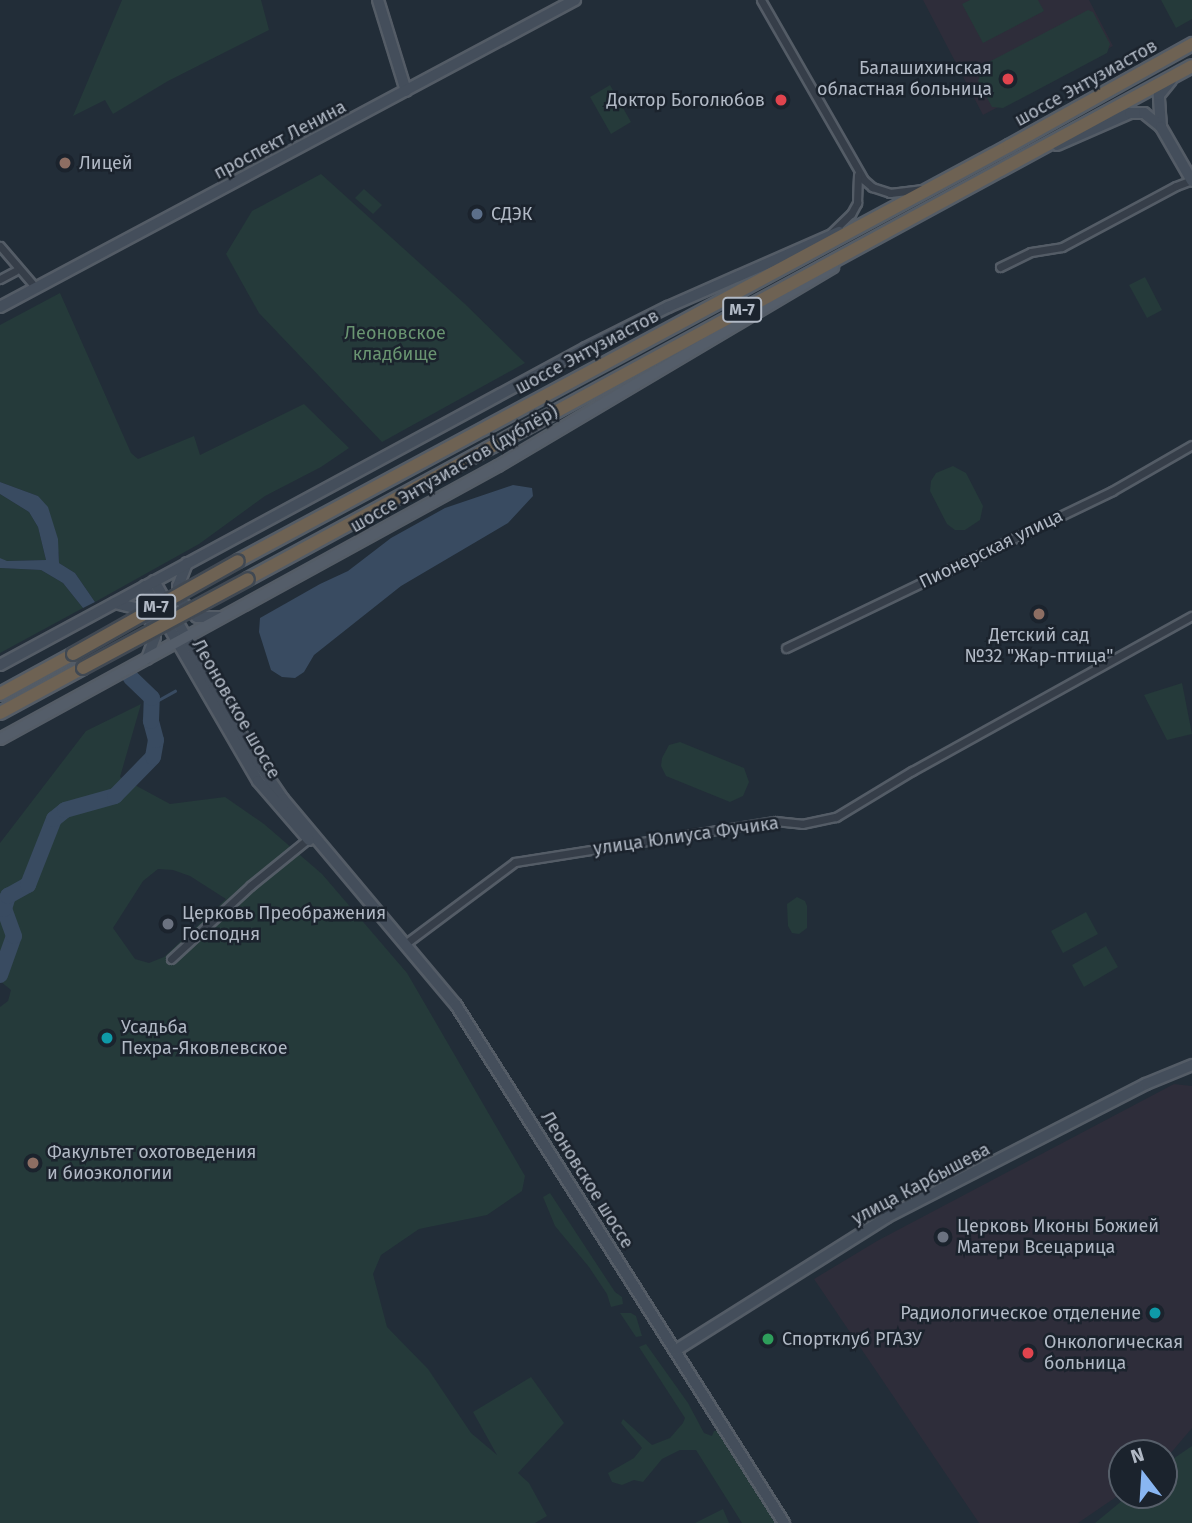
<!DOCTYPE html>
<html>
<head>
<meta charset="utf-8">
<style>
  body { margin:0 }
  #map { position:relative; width:1192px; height:1523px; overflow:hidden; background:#222d38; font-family:"Fira Sans",sans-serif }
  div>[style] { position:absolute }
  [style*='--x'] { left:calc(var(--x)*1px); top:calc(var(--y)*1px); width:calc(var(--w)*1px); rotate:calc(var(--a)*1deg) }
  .medical>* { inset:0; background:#2e2d3a }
  .green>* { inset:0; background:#253a3a }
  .water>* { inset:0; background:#394b61 }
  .stream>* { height:2.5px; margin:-1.25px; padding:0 1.25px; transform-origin:1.25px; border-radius:1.25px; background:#394b61 }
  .river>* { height:16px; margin:-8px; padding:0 8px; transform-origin:8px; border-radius:8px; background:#394b61 }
  .roads { filter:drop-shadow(2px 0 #545c66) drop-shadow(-2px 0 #545c66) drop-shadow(0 2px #545c66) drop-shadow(0 -2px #545c66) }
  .street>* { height:7px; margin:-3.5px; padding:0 3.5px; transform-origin:3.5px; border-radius:3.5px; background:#363e49 }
  .secondary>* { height:10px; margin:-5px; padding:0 5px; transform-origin:5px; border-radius:5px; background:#444e5b }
  .primary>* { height:10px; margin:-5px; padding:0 5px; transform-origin:5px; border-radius:5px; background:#545d69 }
  .highway>* { height:12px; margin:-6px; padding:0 6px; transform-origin:6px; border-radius:6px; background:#6e6253 }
  .bridges { filter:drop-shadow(2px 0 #414953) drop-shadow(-2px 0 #414953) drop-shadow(0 2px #414953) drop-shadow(0 -2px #414953) }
  .highway-bridge>* { height:12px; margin:-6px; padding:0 6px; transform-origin:6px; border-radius:6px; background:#6e6253 }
  .dots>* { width:19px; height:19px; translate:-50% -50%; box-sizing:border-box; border:4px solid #1b232d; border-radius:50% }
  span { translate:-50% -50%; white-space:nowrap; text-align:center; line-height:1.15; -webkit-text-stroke:5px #1b232d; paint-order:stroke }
  .shield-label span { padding:2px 5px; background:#1b232d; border:2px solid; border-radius:5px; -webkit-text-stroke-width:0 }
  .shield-label { font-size:16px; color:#b1b9c5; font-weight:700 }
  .poi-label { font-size:18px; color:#b1b9c5 }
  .right { translate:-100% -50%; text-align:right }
  .left { translate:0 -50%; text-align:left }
  .street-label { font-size:18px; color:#b1b9c5 }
  .park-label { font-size:18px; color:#699471 }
  .north { position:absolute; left:1108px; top:1439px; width:70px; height:70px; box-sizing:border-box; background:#1b232d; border:2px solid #575f6a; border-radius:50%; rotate:343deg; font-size:19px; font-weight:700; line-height:28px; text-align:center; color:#b1b9c5 }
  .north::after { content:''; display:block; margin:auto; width:24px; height:32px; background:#89b6f2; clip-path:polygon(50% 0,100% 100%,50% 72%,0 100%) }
</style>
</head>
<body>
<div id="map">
  <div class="medical">
    <i style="clip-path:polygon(923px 0,1089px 0,1113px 46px,983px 115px)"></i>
    <i style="clip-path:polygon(1174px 1084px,1192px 1086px,1192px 1428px,1164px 1461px,1164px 1453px,1122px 1453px,1122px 1493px,1078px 1523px,979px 1523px,814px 1279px,877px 1241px)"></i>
  </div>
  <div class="green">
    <i style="clip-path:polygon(122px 0,261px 0,269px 30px,168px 81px,113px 114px,105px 100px,73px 116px)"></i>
    <i style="clip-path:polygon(970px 0,1038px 0,1044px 11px,983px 43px,962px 4px)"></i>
    <i style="clip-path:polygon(1161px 0,1192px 0,1192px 19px,1176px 28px)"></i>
    <i style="clip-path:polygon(1088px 10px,1093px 12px,1110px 44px,1107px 53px,1003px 108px,992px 107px,978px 81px,983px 65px)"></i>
    <i style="clip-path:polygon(610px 85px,631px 122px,611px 134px,590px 97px)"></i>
    <i style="clip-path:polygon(321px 174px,465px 304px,525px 363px,382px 442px,259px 313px,226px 254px,252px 211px)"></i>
    <i style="clip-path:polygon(364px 189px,382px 205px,373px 214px,355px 198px)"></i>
    <i style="clip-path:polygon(1145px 277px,1162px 310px,1147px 318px,1129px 285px)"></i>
    <i style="clip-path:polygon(60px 293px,131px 453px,138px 459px,194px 436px,200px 455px,304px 404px,349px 448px,321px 467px,265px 496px,199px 544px,95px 602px,75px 573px,59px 563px,59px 554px,38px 496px,0 482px,0 325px)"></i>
    <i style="clip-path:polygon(953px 466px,966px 473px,983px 506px,980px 520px,965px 530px,955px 530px,947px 524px,930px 491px,931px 481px,936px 473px)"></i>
    <i style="clip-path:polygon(0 494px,29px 512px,38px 527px,46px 560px,6px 561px,0 558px)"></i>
    <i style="clip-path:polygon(0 568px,41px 570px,63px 583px,83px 608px,0 653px)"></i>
    <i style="clip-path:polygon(1182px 683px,1192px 734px,1167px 740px,1144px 695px)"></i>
    <i style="clip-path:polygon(evenodd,141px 704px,120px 777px,170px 804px,225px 797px,264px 824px,322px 874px,407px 973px,525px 1176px,522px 1191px,487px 1215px,419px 1229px,381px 1255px,373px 1274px,387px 1327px,428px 1369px,471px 1433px,497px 1455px,473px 1412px,531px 1377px,564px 1423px,518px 1473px,529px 1483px,547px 1516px,535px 1523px,0 1523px,0 1007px,8px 1001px,11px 990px,0 981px,0 843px,86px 731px,141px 704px,158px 869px,173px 870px,190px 876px,226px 899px,164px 957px,149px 963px,135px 959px,113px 928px,143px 881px,158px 869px)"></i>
    <i style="clip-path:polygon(680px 742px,744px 768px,749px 782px,743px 796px,730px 802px,666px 776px,661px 766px,662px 758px,669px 745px)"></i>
    <i style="clip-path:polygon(797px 897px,805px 901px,807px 906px,807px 928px,799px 934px,792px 933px,788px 926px,787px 904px)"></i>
    <i style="clip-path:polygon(1086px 912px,1098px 934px,1063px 953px,1051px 931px)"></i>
    <i style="clip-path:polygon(1106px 946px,1118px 967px,1084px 987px,1072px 965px)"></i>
    <i style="clip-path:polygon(550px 1193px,615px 1292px,622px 1297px,623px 1304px,611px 1307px,607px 1294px,589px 1267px,555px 1226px,543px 1197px)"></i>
    <i style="clip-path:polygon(620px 1313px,631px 1313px,636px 1316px,642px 1336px,636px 1337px)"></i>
    <i style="clip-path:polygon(646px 1344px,688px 1403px,704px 1433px,712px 1436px,714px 1431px,719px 1431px,779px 1523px,742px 1523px,696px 1450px,680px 1450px,662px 1459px,643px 1482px,634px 1480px,622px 1485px,612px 1482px,608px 1473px,634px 1458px,642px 1448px,621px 1423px,623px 1419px,652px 1445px,670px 1438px,683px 1423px,685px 1418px,639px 1347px)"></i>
    <i style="clip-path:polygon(1192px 1446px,1192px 1523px,1095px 1523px,1129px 1495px,1164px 1495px,1164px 1465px)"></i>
    <i style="clip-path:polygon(723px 1509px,729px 1523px,695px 1523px)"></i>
  </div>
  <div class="water">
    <i style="clip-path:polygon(0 482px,38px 496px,48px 507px,58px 539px,59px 563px,75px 573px,95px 602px,83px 608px,63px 583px,41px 570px,0 568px,0 558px,7px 561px,46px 560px,38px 527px,29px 512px,0 494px)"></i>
    <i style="clip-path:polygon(513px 485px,532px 488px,533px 496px,508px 523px,401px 586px,314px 655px,304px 672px,295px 678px,282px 677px,271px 670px,259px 632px,260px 618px,320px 584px,348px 571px,391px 538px,445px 508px)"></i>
  </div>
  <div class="stream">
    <i style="--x:153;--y:703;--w:25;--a:-29"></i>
  </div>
  <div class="river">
    <i style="--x:0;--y:975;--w:41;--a:-70.3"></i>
    <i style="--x:14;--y:936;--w:29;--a:-110"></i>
    <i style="--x:4;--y:909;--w:14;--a:-73"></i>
    <i style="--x:8;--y:896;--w:23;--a:-29"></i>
    <i style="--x:28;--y:885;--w:71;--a:-68.5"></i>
    <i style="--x:54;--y:819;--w:14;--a:-39"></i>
    <i style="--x:65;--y:810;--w:52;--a:-15.6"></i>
    <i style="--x:115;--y:796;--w:54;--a:-45.7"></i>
    <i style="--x:153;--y:757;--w:17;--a:-80"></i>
    <i style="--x:156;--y:740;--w:20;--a:-105"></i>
    <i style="--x:151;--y:721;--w:23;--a:-88"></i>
    <i style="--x:152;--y:698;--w:30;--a:-136"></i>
  </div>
  <div class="roads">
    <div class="street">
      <i style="--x:761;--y:0;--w:207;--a:60.2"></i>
      <i style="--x:864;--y:180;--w:11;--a:41"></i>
      <i style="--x:872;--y:187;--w:19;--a:18"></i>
      <i style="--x:890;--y:193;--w:31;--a:-7"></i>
      <i style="--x:831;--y:233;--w:28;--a:-44"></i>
      <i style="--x:851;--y:214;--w:13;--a:-61"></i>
      <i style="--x:857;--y:203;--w:28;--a:-88"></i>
      <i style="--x:0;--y:246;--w:55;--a:49.4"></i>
      <i style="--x:1000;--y:267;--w:34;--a:-26"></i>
      <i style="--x:1031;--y:252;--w:31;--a:-9"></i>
      <i style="--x:1062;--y:247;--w:129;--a:-28.2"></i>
      <i style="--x:1176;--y:186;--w:17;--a:-21"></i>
      <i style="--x:0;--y:279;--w:17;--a:-28"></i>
      <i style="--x:786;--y:648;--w:362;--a:-25.7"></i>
      <i style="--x:1112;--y:491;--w:92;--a:-29.9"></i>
      <i style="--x:405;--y:944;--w:137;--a:-36.7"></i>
      <i style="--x:515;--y:862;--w:263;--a:-9"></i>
      <i style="--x:775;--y:821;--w:27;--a:6"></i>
      <i style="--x:802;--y:824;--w:35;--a:-12"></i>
      <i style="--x:836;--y:817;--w:89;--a:-31.2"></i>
      <i style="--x:912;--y:771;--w:320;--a:-29"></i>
      <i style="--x:171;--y:959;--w:108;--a:-42.7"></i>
      <i style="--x:250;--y:886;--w:75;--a:-39"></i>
    </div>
    <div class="secondary">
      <i style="--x:378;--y:0;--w:95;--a:72.9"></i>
      <i style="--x:1161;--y:127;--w:32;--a:-94"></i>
      <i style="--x:1159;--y:95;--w:19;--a:-51"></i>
      <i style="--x:1057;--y:145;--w:80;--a:-23.7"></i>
      <i style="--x:1130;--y:113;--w:14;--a:0"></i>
      <i style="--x:1144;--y:113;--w:22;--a:39"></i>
      <i style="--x:1161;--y:127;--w:62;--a:60.1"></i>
      <i style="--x:0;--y:307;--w:652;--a:-28.1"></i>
      <i style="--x:187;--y:563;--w:25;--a:111"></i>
      <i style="--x:178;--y:586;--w:16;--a:76"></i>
      <i style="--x:182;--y:602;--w:21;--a:45"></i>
      <i style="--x:197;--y:617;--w:24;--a:0"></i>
      <i style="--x:154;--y:581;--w:204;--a:60.3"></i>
      <i style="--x:255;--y:758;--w:50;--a:55.7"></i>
      <i style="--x:283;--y:799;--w:269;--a:50"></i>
      <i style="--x:456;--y:1005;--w:613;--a:57.66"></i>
      <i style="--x:145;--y:586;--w:225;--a:59.9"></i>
      <i style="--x:258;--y:781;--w:78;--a:49.2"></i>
      <i style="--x:115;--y:603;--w:25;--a:14"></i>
      <i style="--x:139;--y:609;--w:17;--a:45"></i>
      <i style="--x:151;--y:621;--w:16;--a:76"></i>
      <i style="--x:155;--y:637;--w:23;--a:110"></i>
      <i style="--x:0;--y:665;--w:666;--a:-28.41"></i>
      <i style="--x:586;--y:348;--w:92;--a:-26.6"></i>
      <i style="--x:668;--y:307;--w:187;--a:-23.7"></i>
      <i style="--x:676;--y:1350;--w:249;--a:-32.2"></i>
      <i style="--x:887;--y:1217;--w:291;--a:-27.2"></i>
      <i style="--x:1146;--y:1084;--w:50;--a:-22.4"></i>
    </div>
    <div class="primary">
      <i style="--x:0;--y:739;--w:568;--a:-28.73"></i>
      <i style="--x:498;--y:466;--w:390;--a:-30.7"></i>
    </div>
    <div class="highway">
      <i style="--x:238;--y:561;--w:876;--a:-28.29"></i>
      <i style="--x:1009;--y:146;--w:210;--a:-29.1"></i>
      <i style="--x:248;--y:579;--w:1074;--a:-28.52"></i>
      <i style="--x:0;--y:694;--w:83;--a:-28.7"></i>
      <i style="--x:0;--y:713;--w:94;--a:-28.5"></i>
    </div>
  </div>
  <div class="bridges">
    <div class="highway-bridge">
      <i style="--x:73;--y:654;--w:189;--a:-29.4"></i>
      <i style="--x:83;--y:668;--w:187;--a:-28.3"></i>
    </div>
  </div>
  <div class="dots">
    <i style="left:1008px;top:79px;background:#e0444e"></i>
    <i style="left:781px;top:100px;background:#e0444e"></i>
    <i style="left:65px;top:163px;background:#8d6e63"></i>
    <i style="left:477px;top:214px;background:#5c6f8a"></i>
    <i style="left:1039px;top:614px;background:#8d6e63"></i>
    <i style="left:168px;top:924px;background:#6b7280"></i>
    <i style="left:107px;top:1038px;background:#0f9aa8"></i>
    <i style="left:33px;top:1163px;background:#8d6e63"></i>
    <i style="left:943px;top:1237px;background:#6b7280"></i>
    <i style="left:1155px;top:1313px;background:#0f9aa8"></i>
    <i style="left:768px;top:1339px;background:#2e9e5b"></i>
    <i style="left:1028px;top:1353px;background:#e0444e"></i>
  </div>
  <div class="shield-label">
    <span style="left:742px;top:310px">М-7</span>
    <span style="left:156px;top:607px">М-7</span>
  </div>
  <div class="poi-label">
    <span class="right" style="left:992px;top:79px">Балашихинская<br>областная больница</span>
    <span class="right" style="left:765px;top:100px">Доктор Боголюбов</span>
    <span class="left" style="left:79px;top:163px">Лицей</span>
    <span class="left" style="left:491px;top:214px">СДЭК</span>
    <span style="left:1039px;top:646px">Детский сад<br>№32 "Жар-птица"</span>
    <span class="left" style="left:182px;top:924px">Церковь Преображения<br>Господня</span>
    <span class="left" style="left:121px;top:1038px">Усадьба<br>Пехра-Яковлевское</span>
    <span class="left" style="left:47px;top:1163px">Факультет охотоведения<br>и биоэкологии</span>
    <span class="left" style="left:957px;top:1237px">Церковь Иконы Божией<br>Матери Всецарица</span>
    <span class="right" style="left:1141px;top:1313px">Радиологическое отделение</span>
    <span class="left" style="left:782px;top:1339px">Спортклуб РГАЗУ</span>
    <span class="left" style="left:1044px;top:1353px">Онкологическая<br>больница</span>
  </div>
  <div class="street-label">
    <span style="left:1086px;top:83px;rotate:-29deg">шоссе Энтузиастов</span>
    <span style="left:280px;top:140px;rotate:-28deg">проспект Ленина</span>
    <span style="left:587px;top:352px;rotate:-28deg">шоссе Энтузиастов</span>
    <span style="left:454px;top:469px;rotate:-30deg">шоссе Энтузиастов (дублёр)</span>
    <span style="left:991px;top:549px;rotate:-26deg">Пионерская улица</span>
    <span style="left:236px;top:709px;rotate:60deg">Леоновское шоссе</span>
    <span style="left:686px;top:836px;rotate:-8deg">улица Юлиуса Фучика</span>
    <span style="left:587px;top:1180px;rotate:58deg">Леоновское шоссе</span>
    <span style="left:921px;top:1184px;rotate:-28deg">улица Карбышева</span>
  </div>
  <div class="park-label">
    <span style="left:395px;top:344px">Леоновское<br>кладбище</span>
  </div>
  <div class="north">N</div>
</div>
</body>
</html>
